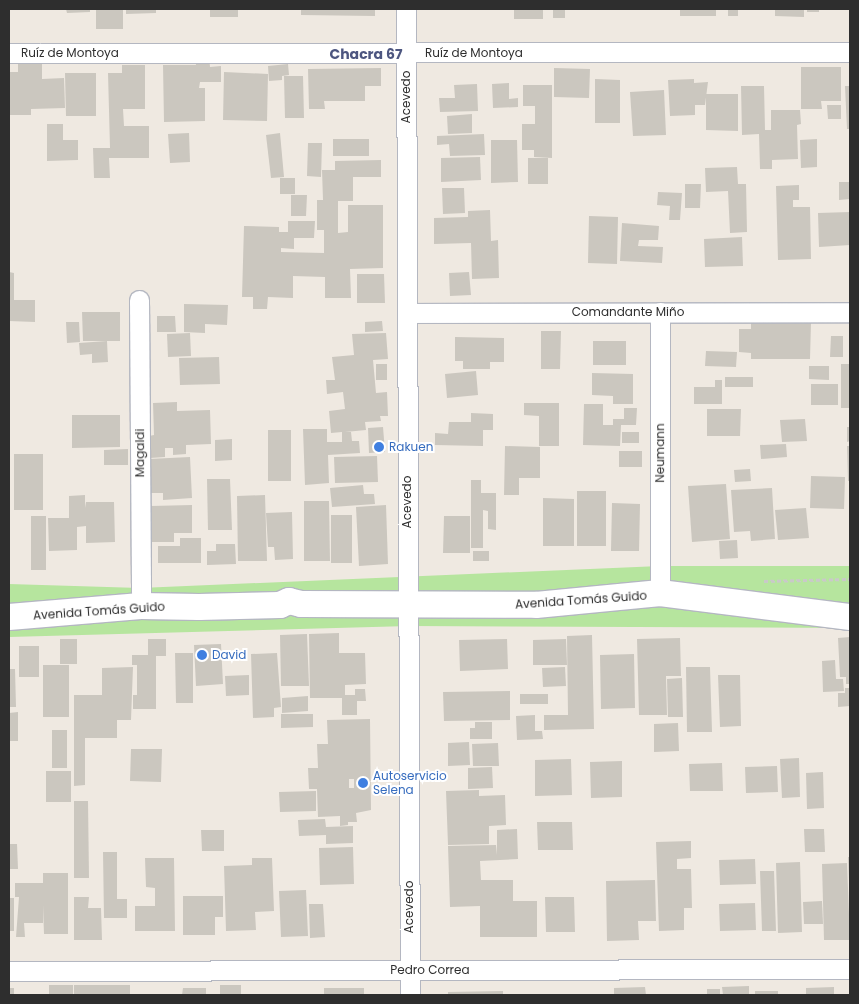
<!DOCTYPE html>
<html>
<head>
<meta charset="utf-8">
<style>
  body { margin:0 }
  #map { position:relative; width:859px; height:1004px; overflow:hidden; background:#efe9e1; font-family:Poppins,sans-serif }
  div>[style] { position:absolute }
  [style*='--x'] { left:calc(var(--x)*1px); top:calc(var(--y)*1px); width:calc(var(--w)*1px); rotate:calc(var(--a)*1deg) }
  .green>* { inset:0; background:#b6e59e }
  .building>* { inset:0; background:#cbc7bf }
  .path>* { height:3px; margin-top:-1.5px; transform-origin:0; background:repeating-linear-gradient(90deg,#c9c9c9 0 4px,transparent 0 6.5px) }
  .roads { filter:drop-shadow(1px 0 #b4b7c1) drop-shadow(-1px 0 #b4b7c1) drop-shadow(0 1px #b4b7c1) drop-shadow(0 -1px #b4b7c1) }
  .street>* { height:19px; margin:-9.5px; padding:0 9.5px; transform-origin:9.5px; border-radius:9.5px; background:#fff }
  .secondary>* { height:26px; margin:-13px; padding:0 13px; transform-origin:13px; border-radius:13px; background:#fff }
  .dots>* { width:14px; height:14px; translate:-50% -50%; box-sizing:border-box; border:2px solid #fff; border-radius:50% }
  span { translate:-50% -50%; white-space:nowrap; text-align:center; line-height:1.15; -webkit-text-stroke:4px #fff; paint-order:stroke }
  .street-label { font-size:12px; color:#2e2e2e }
  .shop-label { font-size:12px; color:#366cbe }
  .left { translate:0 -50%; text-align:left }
  .neighbourhood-label { font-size:14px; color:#4d5680; font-weight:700 }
  .frame { position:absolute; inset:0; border:10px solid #2e2e2e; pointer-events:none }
</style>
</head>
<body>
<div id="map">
  <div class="green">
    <i style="clip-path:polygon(660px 566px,850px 566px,850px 628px,409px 626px,9px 637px,9px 584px,140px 588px)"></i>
  </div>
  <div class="building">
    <i style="clip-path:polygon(66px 9px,90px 9px,90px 12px,67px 13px)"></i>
    <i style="clip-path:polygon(96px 9px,123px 9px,123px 29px,96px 29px)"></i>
    <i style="clip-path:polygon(126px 9px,156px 9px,156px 13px,126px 14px)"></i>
    <i style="clip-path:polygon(210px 9px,238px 9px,238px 17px,210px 17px)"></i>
    <i style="clip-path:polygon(301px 9px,375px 9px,375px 16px,301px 15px)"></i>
    <i style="clip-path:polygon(514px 9px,543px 9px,543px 19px,514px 19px)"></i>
    <i style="clip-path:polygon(553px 9px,565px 9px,565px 18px,553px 18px)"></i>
    <i style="clip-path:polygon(680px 9px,716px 9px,716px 16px,680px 16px)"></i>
    <i style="clip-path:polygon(728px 9px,738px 9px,738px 16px,728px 16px)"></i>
    <i style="clip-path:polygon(775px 9px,804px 9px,804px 17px,775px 16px)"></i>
    <i style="clip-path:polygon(807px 9px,819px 9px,819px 12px,807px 12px)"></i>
    <i style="clip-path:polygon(209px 56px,210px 67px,221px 66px,221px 82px,200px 82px,199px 88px,205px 88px,205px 121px,164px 122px,163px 65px,196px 65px,195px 57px)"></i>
    <i style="clip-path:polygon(18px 63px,42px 63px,42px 79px,64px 78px,65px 108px,31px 109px,31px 115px,9px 115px,9px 72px,18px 72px)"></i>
    <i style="clip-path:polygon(288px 64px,289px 75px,282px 76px,282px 80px,269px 81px,268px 66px)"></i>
    <i style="clip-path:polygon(122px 65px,145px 65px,145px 109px,123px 109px,124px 126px,149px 126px,149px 158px,109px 158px,110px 178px,94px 178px,93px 148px,110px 148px,108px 73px,122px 73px)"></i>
    <i style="clip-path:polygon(801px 67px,841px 67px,841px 101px,821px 101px,822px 109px,801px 109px)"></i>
    <i style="clip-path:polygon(381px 68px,381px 86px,365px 86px,365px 101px,324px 101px,325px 109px,309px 109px,308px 69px)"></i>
    <i style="clip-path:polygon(554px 68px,590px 69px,589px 98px,554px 97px)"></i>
    <i style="clip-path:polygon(224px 72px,268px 74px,267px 121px,223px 120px)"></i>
    <i style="clip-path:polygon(65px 73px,96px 73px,96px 116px,66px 116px)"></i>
    <i style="clip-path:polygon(284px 76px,303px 76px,304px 118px,285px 118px)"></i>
    <i style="clip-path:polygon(595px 79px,620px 80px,620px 123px,595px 123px)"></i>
    <i style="clip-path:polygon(694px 79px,694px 83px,708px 82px,705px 105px,695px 105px,695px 115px,670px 116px,668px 80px)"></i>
    <i style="clip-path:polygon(509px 83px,509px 99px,518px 98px,518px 107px,493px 108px,492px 84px)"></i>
    <i style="clip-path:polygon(477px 84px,478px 111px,440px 112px,439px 98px,455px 98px,454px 85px)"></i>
    <i style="clip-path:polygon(523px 85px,552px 85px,552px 158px,534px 157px,534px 150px,522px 150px,522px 124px,535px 124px,535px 106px,523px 106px)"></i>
    <i style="clip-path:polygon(741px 86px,764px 86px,765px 130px,771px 130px,771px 110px,800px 110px,801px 124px,797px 125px,798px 159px,772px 160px,772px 169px,760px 169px,759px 134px,742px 135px)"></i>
    <i style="clip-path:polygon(845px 86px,850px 86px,850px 129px,847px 129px)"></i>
    <i style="clip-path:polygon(664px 90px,666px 135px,633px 136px,630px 92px)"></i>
    <i style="clip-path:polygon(706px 94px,738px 94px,738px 131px,706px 130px)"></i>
    <i style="clip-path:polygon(827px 105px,841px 105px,841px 119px,828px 119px)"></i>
    <i style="clip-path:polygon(472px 114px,472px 133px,448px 134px,447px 116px)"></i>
    <i style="clip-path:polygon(47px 124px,63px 124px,63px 140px,78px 140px,78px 160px,47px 161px)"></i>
    <i style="clip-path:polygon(189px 133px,190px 162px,170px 163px,168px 134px)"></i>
    <i style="clip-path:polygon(280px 133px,284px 177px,271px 178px,266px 135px)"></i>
    <i style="clip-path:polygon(484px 134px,485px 155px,450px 156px,449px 144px,437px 145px,437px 136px)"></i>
    <i style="clip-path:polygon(333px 139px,369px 139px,369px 156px,333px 156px)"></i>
    <i style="clip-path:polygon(817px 139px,817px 167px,801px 168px,800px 140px)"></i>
    <i style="clip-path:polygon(491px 140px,517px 140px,518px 182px,491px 183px)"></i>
    <i style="clip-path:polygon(308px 143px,322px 143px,321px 177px,307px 176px)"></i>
    <i style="clip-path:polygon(480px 157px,481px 180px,441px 182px,441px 158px)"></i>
    <i style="clip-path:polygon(528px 158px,548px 158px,548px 184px,528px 184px)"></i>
    <i style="clip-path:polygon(381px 160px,381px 177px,353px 177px,353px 201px,338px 201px,338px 233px,348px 232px,348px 205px,383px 205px,383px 268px,350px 269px,351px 298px,325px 298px,325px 277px,293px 276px,293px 298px,268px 297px,267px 309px,253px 309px,253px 297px,242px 297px,244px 226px,279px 227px,279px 232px,288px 232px,288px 221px,315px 221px,314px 238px,294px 238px,294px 249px,281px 248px,281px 252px,324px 253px,324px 230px,317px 230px,317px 200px,323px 200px,322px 170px,335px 170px,335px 161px)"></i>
    <i style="clip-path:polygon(737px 167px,738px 184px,746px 184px,747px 232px,730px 233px,728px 191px,706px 192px,705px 168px)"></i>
    <i style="clip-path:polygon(280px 178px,295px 178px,295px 194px,280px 194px)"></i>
    <i style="clip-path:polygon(839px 182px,850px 182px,850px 199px,839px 200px)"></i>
    <i style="clip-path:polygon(685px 184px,701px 184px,700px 208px,685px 208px)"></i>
    <i style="clip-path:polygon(799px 185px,799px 200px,793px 200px,793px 207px,810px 207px,811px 259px,778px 260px,776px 186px)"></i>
    <i style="clip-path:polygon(442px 188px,464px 188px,465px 213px,443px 214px)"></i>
    <i style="clip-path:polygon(658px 192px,682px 193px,680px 220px,669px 220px,670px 206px,657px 205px)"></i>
    <i style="clip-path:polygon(291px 195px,307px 195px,306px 216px,291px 216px)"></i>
    <i style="clip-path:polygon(490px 210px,491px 241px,498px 240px,499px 278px,472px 279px,471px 243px,434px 244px,434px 218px,468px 217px,468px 211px)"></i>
    <i style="clip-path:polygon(850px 212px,850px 245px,819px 247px,818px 213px)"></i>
    <i style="clip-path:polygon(589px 216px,618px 217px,617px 264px,588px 263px)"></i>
    <i style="clip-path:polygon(622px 223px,659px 226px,658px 240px,639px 240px,638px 246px,663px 247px,662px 263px,620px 261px)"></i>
    <i style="clip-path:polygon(742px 237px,743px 266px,705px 267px,704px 239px)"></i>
    <i style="clip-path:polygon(9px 272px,14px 273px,14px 300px,35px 300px,35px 322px,9px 321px)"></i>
    <i style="clip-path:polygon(469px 272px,471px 295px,450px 296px,449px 273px)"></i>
    <i style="clip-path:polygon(357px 274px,384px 274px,385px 303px,357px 303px)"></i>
    <i style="clip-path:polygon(184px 304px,228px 305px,227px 325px,205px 324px,205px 333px,184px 332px)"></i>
    <i style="clip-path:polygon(82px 312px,120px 312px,120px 341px,83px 341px)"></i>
    <i style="clip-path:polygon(157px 316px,175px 316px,176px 332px,157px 332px)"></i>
    <i style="clip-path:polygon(382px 321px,383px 331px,365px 332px,365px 322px)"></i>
    <i style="clip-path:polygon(751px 321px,811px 322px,810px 359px,751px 359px,751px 353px,739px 352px,739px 329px,751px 329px)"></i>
    <i style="clip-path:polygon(66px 322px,79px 322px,80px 342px,67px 343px)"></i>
    <i style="clip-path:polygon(541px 331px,561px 331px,560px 369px,541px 369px)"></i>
    <i style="clip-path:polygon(190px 333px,191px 356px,168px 357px,167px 334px)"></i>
    <i style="clip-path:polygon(386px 333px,388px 359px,373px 360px,376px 393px,387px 392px,388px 416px,380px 416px,381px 421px,365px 422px,366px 430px,345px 432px,351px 432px,352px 441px,359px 441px,360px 453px,328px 455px,329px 483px,305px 485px,303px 429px,327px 429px,327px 442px,342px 442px,342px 432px,331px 433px,329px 411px,345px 409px,343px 392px,327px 394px,326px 380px,335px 380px,332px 357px,354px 355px,352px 334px)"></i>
    <i style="clip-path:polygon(831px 336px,843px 336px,843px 357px,830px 357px)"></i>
    <i style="clip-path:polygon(455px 337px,504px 338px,504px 362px,490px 362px,490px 369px,463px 369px,463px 361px,455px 361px)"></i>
    <i style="clip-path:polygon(107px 341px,108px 362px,92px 363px,92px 354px,80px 355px,79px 343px)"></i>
    <i style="clip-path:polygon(593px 341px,626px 341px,626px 365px,593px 365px)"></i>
    <i style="clip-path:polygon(706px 351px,737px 352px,736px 367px,705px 366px)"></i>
    <i style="clip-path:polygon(219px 357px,220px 384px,180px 385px,179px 358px)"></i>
    <i style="clip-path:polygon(376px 364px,387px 364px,387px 380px,376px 380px)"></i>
    <i style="clip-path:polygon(841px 364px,850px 364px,850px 408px,841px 408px)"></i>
    <i style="clip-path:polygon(809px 366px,829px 366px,829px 380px,809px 379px)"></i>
    <i style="clip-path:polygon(476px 371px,478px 395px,447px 398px,445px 374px)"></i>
    <i style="clip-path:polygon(592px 373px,633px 374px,633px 404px,613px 404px,613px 396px,592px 395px)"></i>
    <i style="clip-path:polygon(725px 377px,753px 377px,753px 387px,725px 387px)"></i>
    <i style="clip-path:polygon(715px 380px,722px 380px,722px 404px,694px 404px,694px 387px,715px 387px)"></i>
    <i style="clip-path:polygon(811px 384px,838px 384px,838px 405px,811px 405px)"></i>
    <i style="clip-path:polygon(177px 402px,177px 411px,210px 410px,211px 444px,186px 445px,186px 454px,173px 455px,173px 448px,165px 448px,165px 457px,150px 458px,149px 436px,154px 435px,153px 403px)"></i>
    <i style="clip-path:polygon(524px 403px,559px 403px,559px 446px,539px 446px,539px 416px,524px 415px)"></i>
    <i style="clip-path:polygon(584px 404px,603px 404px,603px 425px,613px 425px,613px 419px,624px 419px,624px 408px,637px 408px,636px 425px,621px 425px,620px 446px,583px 445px)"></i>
    <i style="clip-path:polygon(707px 409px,741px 409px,740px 436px,707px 436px)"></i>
    <i style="clip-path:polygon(471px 413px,493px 414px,493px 430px,483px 430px,483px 446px,435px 445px,435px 433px,448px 434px,449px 422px,471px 422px)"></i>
    <i style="clip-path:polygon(72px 415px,120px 415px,120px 447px,72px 448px)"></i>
    <i style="clip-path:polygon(805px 419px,807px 441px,782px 442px,780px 420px)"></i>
    <i style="clip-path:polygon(383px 427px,385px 452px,369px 453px,368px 428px)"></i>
    <i style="clip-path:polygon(847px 427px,850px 427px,850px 441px,847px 442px)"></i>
    <i style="clip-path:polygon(268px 430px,291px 430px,291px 481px,268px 481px)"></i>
    <i style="clip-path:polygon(622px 432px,639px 432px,639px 443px,622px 443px)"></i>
    <i style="clip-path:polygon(232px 439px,232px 460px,215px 461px,215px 440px)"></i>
    <i style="clip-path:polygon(786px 444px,787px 457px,761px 459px,760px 445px)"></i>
    <i style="clip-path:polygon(505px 446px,540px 447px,540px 478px,519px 478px,519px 495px,504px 495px)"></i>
    <i style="clip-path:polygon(847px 446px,850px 446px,850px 481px,848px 481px)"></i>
    <i style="clip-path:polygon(128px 449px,128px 465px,104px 465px,104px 450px)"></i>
    <i style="clip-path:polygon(619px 451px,642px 451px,642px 467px,619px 467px)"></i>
    <i style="clip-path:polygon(14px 454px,43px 454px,43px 510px,14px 510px)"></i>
    <i style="clip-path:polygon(377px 456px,378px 482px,335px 483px,334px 457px)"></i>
    <i style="clip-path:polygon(190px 457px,192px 498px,163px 500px,163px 493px,150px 493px,149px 459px)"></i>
    <i style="clip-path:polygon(750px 469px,751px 481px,735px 482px,734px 470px)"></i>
    <i style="clip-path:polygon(811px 476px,845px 477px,844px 509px,810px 508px)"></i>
    <i style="clip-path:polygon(207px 479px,230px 479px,232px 530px,208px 530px)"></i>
    <i style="clip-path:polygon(471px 480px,481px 480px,481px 493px,496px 493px,496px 530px,488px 529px,488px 511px,483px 510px,483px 548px,471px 548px)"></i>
    <i style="clip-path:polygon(726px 484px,730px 539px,692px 542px,688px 486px)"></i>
    <i style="clip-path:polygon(363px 485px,364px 494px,374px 494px,375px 504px,332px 507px,330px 488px)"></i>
    <i style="clip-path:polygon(772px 488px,775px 539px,751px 541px,750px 531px,734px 532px,731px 490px)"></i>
    <i style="clip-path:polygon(577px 491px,606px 491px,606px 546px,577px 546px)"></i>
    <i style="clip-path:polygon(85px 495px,85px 508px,86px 502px,114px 502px,115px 542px,86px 543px,86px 526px,77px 527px,77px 550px,49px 551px,48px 518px,69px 518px,69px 496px)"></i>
    <i style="clip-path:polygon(265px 495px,267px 561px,238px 561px,237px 496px)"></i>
    <i style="clip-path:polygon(543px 498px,574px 499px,574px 546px,543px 546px)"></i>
    <i style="clip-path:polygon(304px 501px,329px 501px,330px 561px,304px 561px)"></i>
    <i style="clip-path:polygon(612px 503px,640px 504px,639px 551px,611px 551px)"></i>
    <i style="clip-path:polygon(192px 505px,192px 533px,174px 533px,174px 542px,151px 542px,151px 506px)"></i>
    <i style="clip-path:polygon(386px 505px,388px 564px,359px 566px,356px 507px)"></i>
    <i style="clip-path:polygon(806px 508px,809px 538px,778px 540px,775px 510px)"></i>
    <i style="clip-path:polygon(292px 512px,293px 559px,275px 560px,274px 547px,268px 547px,266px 513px)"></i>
    <i style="clip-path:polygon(331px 515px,352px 515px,352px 563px,331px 563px)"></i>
    <i style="clip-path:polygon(31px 516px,46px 516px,46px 570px,31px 570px)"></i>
    <i style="clip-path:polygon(444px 516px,470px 516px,470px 553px,443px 553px)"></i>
    <i style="clip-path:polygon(180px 538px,201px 538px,201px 563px,158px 563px,158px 546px,180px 546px)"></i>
    <i style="clip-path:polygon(737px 540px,738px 558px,720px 559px,719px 541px)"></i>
    <i style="clip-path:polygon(216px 544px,235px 544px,236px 564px,207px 565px,207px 551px,216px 551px)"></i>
    <i style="clip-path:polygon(473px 551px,489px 551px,489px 561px,473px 561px)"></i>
    <i style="clip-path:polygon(339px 633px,339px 653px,365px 653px,366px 684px,345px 685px,345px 695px,355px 695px,355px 689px,365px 689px,366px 701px,357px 701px,357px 715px,342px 715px,342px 698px,310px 698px,309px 634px)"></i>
    <i style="clip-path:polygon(307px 634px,309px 686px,281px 686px,280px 635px)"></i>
    <i style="clip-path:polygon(592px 635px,594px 729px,544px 730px,544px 715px,568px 715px,567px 636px)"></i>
    <i style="clip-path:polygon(850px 637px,850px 684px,846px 684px,846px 677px,840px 677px,838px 638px)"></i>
    <i style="clip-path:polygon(680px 638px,681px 676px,666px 676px,667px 715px,639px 715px,637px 639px)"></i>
    <i style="clip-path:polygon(60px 639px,77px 639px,77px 664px,60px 664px)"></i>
    <i style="clip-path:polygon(148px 639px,166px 639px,166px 656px,156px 656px,156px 709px,133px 709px,133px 695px,137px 695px,137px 665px,132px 665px,132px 655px,148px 655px)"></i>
    <i style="clip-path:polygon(507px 639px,508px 669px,460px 671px,459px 640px)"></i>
    <i style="clip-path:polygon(566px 639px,567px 665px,533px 665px,533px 640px)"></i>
    <i style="clip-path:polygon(221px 644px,223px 684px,196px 686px,194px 645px)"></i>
    <i style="clip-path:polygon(19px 646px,39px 646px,39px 677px,19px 677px)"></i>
    <i style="clip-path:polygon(175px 653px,193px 653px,193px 703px,176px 703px)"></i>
    <i style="clip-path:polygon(277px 653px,281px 707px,274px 708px,274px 717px,253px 718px,251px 654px)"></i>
    <i style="clip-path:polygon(634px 654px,635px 708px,601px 709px,600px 655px)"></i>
    <i style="clip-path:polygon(835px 660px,836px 679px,843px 679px,844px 691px,823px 692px,822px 661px)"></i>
    <i style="clip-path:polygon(43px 665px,69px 665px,69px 717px,43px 717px)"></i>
    <i style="clip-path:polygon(133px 667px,131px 720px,117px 720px,117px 738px,85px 738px,85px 785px,74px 786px,74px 695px,102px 695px,102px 668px)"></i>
    <i style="clip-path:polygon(565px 667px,566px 686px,543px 687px,542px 668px)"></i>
    <i style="clip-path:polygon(686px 667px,710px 667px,712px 732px,687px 732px)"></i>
    <i style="clip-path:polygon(9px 669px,15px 669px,16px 707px,9px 707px)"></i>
    <i style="clip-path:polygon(249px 675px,249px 695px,226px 696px,225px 676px)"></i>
    <i style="clip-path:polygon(718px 675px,740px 675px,741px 726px,720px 727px)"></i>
    <i style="clip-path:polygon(682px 678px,683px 717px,668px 717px,667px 679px)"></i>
    <i style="clip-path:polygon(845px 688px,850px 688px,850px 706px,838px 707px,838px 693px,845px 693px)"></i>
    <i style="clip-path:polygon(510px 691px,510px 720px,444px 721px,443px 692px)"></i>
    <i style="clip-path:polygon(520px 694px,548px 694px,548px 704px,520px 704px)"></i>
    <i style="clip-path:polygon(308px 696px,308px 711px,282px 713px,282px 698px)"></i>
    <i style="clip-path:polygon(18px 712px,18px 741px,9px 741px,9px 713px)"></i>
    <i style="clip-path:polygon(281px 714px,313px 714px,313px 727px,281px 728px)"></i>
    <i style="clip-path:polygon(535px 715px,535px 731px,542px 731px,543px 739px,517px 740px,516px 716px)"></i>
    <i style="clip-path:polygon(evenodd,370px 719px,371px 810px,356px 813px,357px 822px,348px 822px,348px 825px,340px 826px,340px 816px,318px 817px,317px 789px,309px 789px,308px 768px,318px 768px,317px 744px,328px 744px,327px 720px,370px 719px,349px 779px,354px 779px,354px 788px,349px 788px,349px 779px)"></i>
    <i style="clip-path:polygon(475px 722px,492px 722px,492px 739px,470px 739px,470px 728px,475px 728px)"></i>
    <i style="clip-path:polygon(678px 723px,679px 751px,654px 752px,654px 724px)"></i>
    <i style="clip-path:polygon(52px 730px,67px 730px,67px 768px,52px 768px)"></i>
    <i style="clip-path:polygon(469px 742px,470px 765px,448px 766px,448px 743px)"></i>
    <i style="clip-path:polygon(498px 743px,499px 766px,473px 766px,472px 744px)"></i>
    <i style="clip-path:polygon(131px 749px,162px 749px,161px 782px,130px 781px)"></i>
    <i style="clip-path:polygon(799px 758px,800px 797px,782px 798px,780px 759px)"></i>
    <i style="clip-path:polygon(571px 759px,572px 795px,535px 796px,535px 760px)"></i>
    <i style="clip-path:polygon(622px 761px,622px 797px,591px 798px,590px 762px)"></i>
    <i style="clip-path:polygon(722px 763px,723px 791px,690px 791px,689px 764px)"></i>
    <i style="clip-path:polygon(777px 766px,778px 792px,746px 793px,745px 767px)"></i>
    <i style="clip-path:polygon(492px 767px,493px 788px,468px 789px,468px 768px)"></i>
    <i style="clip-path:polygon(46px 771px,71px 771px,71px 802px,46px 802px)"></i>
    <i style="clip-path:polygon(823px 772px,824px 808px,807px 809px,806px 773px)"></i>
    <i style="clip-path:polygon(479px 790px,479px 796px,505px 795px,506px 825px,489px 826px,489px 844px,448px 845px,446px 791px)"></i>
    <i style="clip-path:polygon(316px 791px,316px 811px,280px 812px,279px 792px)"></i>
    <i style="clip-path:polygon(74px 801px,88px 801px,89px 878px,74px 878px)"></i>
    <i style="clip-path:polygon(325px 819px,326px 827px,353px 826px,353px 843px,326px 844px,326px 835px,299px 836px,298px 820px)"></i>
    <i style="clip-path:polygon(537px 822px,572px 822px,573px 850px,538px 850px)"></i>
    <i style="clip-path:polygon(517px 829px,518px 859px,480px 861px,481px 880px,513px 880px,513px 901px,537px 901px,537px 937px,480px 937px,480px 906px,450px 907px,448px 846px,496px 845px,497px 855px,497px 830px)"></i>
    <i style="clip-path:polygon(804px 829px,824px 829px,825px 852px,805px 852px)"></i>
    <i style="clip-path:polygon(201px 830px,224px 830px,224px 851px,202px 851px)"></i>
    <i style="clip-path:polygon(691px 841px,691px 858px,677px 859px,677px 869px,691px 869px,692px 908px,684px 908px,684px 930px,659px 931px,656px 842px)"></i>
    <i style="clip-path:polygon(9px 844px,17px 844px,18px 869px,9px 869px)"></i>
    <i style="clip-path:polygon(353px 847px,354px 884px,320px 885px,319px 848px)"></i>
    <i style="clip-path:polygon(103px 852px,117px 852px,117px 899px,127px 899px,127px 918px,104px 918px)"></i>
    <i style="clip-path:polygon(848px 857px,850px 857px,850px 881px,849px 881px)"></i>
    <i style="clip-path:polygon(145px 858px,174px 858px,175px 931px,135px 931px,135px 906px,155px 906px,155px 888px,146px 887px)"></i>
    <i style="clip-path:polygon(252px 858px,272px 858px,274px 911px,255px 912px,256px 930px,226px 931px,224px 866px,252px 865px)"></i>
    <i style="clip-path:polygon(755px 859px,756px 884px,720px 885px,719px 860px)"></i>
    <i style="clip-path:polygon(800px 862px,802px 932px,778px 933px,776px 863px)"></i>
    <i style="clip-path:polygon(847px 863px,850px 940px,824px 940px,822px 864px)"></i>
    <i style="clip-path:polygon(760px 871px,774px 871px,776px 931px,762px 931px)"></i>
    <i style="clip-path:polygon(43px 873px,68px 873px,68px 934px,44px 934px,43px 905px,43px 923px,24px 923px,25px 937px,16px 937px,19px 897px,15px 897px,15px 883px,43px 883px)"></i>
    <i style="clip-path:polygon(655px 880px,656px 921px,638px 921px,639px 940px,607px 941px,606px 881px)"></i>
    <i style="clip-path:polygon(306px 890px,308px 936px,281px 937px,279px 891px)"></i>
    <i style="clip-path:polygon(183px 896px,223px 896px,223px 917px,215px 917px,215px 935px,183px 935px)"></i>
    <i style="clip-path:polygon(74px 897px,89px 897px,88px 908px,101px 908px,102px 940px,74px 940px)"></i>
    <i style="clip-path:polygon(545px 897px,574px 897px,575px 932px,546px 932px)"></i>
    <i style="clip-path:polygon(9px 898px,14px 898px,14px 931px,9px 931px)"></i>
    <i style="clip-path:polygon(822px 901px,823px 924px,804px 924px,803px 902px)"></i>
    <i style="clip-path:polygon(755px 903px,756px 930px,720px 931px,719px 904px)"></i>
    <i style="clip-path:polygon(309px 904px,323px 904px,325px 937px,310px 938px)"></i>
    <i style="clip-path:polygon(49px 985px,73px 985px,73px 995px,49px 995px)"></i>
    <i style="clip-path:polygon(74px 985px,130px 985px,130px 995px,74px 995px)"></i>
    <i style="clip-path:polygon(220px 985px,241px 985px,241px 995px,220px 995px)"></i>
    <i style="clip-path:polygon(749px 986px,749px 995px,723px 995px,722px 987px)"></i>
    <i style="clip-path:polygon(645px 987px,646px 995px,614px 995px,614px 988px)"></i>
    <i style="clip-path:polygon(834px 987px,834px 995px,806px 995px,806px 988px)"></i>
    <i style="clip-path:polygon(9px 988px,14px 988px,14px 995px,9px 995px)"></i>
    <i style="clip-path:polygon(183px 988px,206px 988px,206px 995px,182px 995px)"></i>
    <i style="clip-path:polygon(324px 988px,364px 988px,364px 995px,324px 995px)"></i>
    <i style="clip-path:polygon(707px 989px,720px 989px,720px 995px,707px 995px)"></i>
    <i style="clip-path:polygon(503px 991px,503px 995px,448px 995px,448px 992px)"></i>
    <i style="clip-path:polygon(755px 991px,778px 991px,778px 995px,755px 995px)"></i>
  </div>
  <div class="path">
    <i style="--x:764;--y:581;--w:86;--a:-1.3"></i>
  </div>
  <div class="roads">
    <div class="street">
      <i style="--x:406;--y:9;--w:986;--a:89.77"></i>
      <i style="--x:9;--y:53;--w:841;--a:-0.07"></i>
      <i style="--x:139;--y:300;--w:306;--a:89.6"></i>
      <i style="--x:660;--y:312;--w:281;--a:90"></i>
      <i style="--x:407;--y:313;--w:443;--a:-0.1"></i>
      <i style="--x:9;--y:971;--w:841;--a:-0.14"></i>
    </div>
    <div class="secondary">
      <i style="--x:9;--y:617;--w:132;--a:-4.8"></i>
      <i style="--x:141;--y:606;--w:58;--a:1"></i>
      <i style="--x:199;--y:607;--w:81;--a:-1.4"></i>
      <i style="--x:280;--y:605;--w:10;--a:-24"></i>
      <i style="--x:289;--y:601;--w:12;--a:14"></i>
      <i style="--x:301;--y:604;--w:235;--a:0.2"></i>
      <i style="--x:536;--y:605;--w:125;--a:-5.5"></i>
      <i style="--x:660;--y:593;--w:192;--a:7.2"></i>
    </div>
  </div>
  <div class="dots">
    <i style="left:379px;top:447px;background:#3f7fe0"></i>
    <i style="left:202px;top:655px;background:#3f7fe0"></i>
    <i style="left:363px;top:783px;background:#3f7fe0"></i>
  </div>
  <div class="street-label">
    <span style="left:70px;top:53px">Ruíz de Montoya</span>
    <span style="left:474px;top:53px">Ruíz de Montoya</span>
    <span style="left:406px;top:97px;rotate:-90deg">Acevedo</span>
    <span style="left:628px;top:312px">Comandante Miño</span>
    <span style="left:140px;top:453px;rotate:-90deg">Magaldi</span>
    <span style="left:660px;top:453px;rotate:-90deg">Neumann</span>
    <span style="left:407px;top:502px;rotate:-90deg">Acevedo</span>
    <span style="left:581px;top:600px;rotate:-4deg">Avenida Tomás Guido</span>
    <span style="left:99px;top:611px;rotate:-4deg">Avenida Tomás Guido</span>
    <span style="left:409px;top:907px;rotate:-90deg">Acevedo</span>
    <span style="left:430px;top:970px">Pedro Correa</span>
  </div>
  <div class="shop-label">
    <span class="left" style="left:389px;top:447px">Rakuen</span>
    <span class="left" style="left:212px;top:655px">David</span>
    <span class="left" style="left:373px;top:783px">Autoservicio<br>Selena</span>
  </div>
  <div class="neighbourhood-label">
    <span style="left:366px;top:54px">Chacra 67</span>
  </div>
  <div class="frame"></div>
</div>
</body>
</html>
